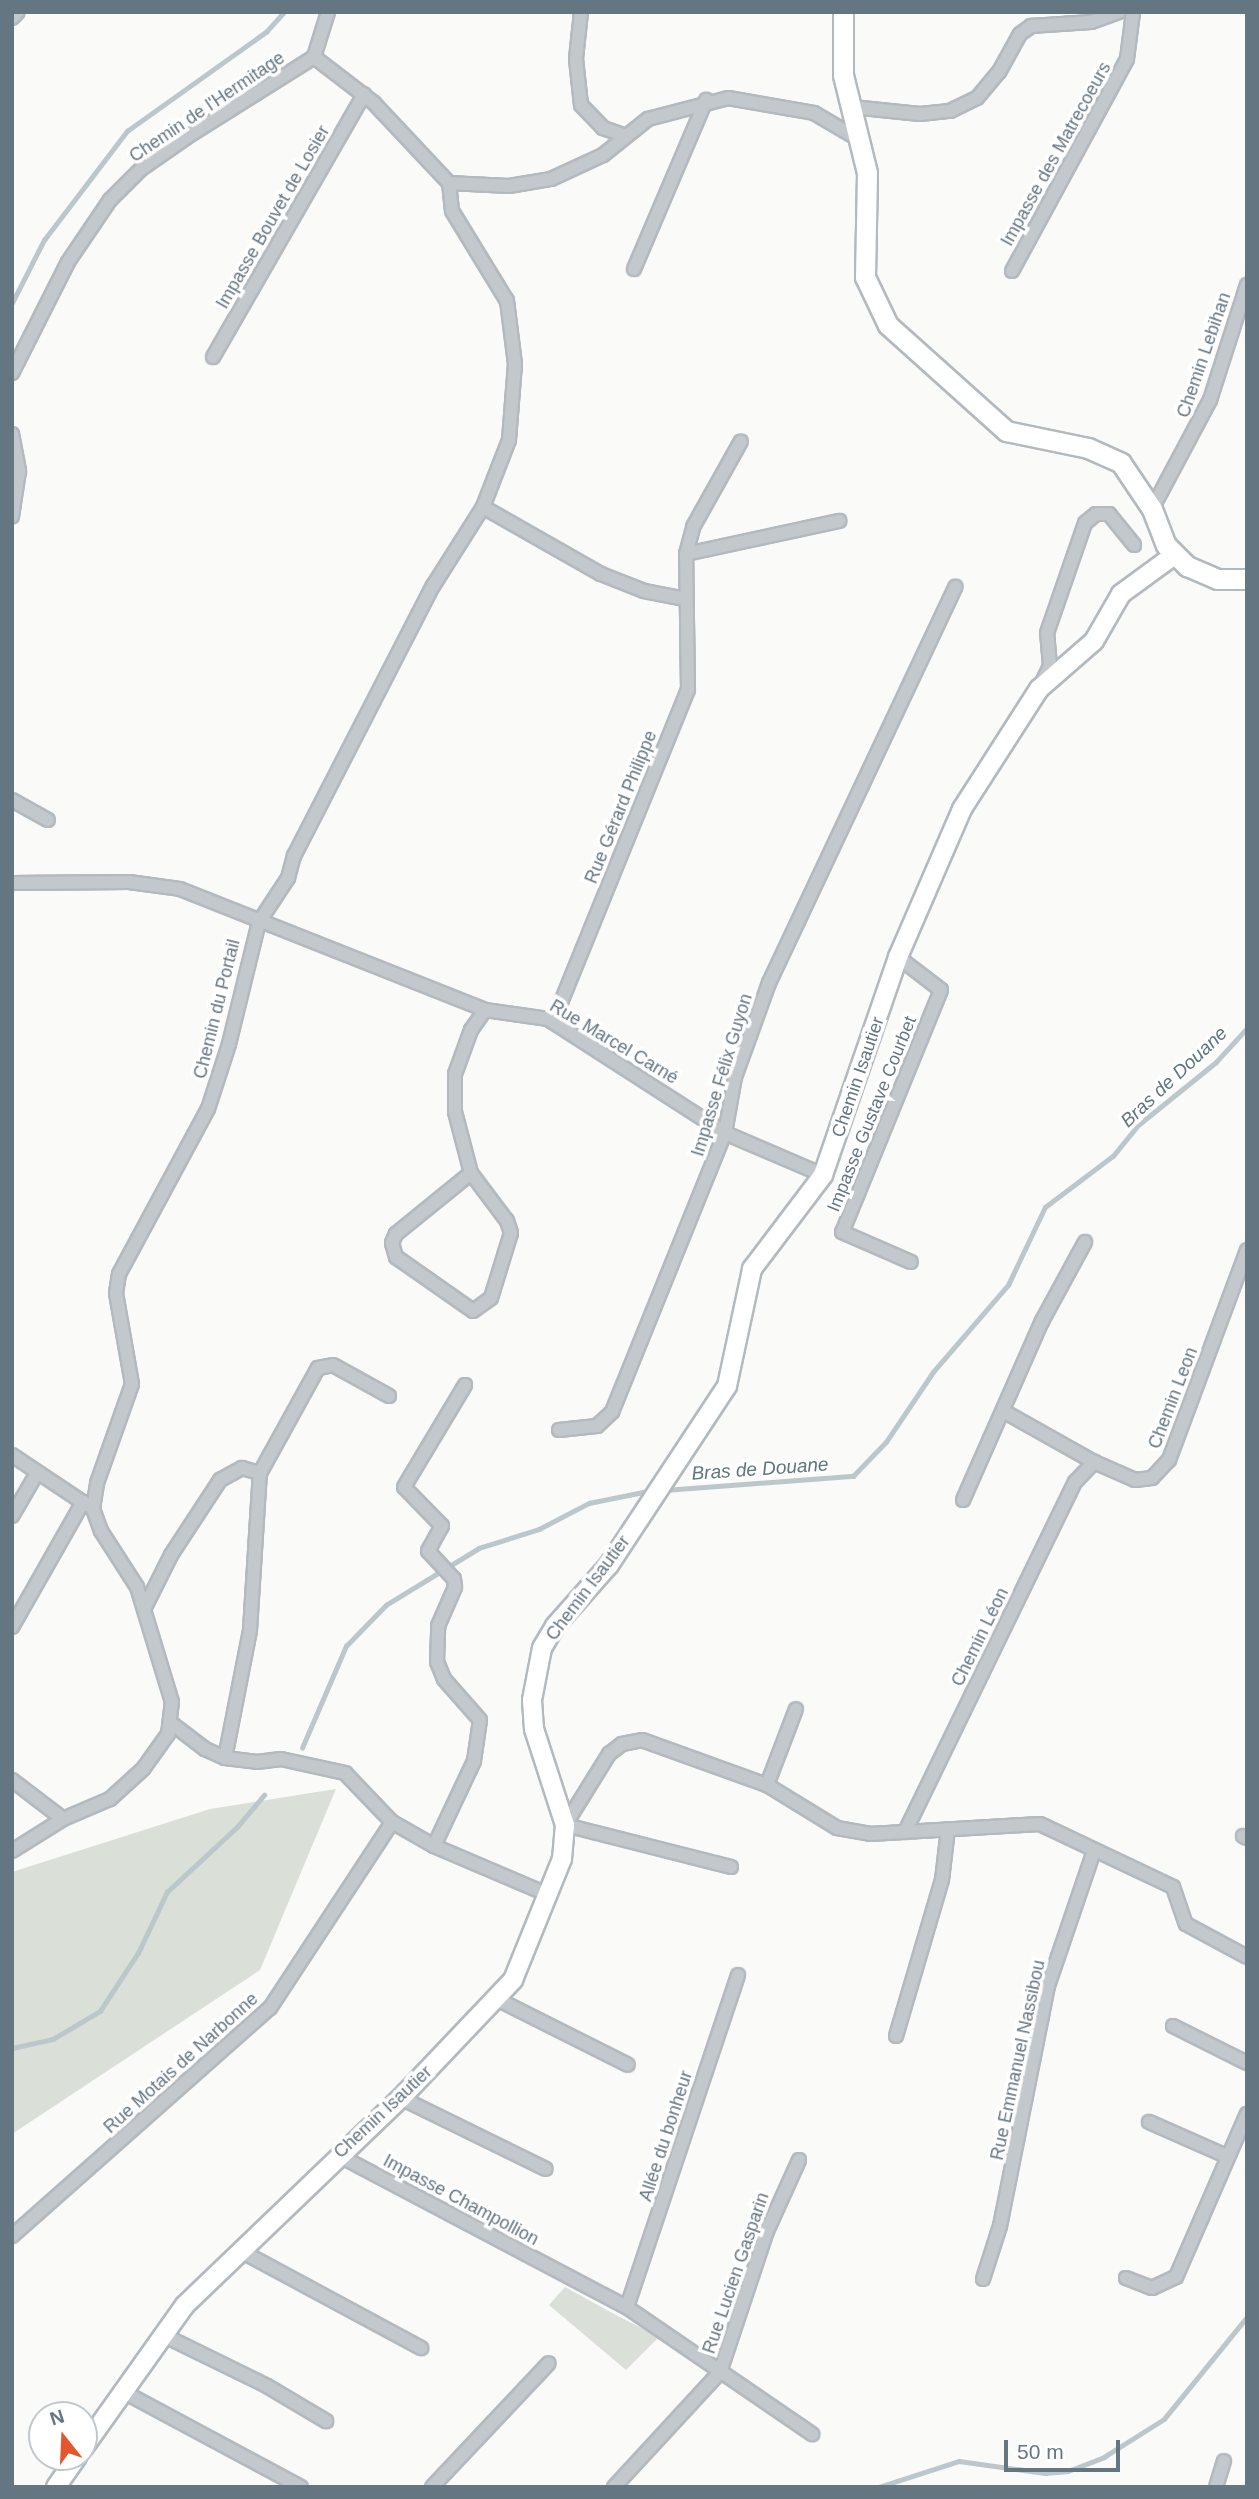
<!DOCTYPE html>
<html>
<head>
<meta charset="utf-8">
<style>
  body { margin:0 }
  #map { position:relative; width:1259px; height:2499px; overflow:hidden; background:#fafaf8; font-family:Helvetica,sans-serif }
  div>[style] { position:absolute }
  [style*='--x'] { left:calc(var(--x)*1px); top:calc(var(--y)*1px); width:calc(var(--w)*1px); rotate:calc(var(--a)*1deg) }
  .green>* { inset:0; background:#dadfd7 }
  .stream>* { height:4.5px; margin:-2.25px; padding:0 2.25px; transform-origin:2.25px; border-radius:2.25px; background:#bbc7cb }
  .roads { filter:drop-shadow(2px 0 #b3babf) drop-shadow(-2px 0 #b3babf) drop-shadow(0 2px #b3babf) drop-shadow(0 -2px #b3babf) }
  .minor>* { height:12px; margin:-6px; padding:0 6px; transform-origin:6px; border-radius:6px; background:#c3c8cc }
  .secondary>* { height:18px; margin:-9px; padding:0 9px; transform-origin:9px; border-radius:9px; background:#fff }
  .primary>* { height:19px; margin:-9.5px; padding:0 9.5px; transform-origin:9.5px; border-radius:9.5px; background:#fff }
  span { translate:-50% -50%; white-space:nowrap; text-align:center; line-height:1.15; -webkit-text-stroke:7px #fff; paint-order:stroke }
  .street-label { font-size:18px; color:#657683 }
  .water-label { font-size:19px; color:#60757c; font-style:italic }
  .frame { position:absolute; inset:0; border:14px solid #657683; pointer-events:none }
  .north { position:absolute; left:28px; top:2401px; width:70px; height:70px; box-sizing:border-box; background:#fff; border:2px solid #c1c8cd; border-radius:50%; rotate:342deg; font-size:19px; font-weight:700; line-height:28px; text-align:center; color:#657683 }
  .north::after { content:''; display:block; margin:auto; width:24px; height:32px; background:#e4572e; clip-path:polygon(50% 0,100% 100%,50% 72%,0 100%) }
  .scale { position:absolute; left:1004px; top:2440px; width:116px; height:32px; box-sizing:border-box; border:4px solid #657683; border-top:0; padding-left:9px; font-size:21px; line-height:24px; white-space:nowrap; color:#657683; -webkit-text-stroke:5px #fff; paint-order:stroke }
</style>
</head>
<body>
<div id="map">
  <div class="green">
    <i style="clip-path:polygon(336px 1789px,260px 1970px,12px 2134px,12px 1872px,210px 1809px)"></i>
    <i style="clip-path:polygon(565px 2287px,616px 2315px,659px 2337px,626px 2370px,549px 2305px)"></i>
  </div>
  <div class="stream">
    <i style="--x:12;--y:303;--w:71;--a:-63.1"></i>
    <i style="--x:44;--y:240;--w:137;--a:-52.7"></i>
    <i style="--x:127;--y:131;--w:171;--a:-35.5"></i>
    <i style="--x:266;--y:32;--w:27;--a:-48"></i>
    <i style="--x:665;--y:1490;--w:189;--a:-4.3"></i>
    <i style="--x:853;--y:1476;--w:47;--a:-45.9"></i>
    <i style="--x:886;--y:1442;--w:84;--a:-56.1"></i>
    <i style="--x:933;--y:1372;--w:115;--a:-49.2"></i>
    <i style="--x:1008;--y:1285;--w:86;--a:-64.6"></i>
    <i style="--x:1045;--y:1207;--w:85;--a:-36.9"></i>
    <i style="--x:1113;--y:1156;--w:38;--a:-51"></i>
    <i style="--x:1137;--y:1126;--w:102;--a:-39"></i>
    <i style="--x:1216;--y:1062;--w:46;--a:-47.6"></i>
    <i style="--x:302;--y:1748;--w:111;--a:-66.7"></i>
    <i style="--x:346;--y:1646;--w:57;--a:-45.7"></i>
    <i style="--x:386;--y:1605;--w:109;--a:-31.5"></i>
    <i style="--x:479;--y:1548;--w:63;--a:-17.6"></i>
    <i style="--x:539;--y:1529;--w:56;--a:-27.5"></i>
    <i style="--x:589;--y:1503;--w:65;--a:-11.5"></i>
    <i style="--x:12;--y:2048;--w:42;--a:-12.4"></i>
    <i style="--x:53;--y:2039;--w:55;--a:-30.8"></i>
    <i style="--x:100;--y:2011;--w:69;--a:-56.8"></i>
    <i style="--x:138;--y:1953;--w:68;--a:-64.6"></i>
    <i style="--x:167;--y:1892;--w:96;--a:-42.9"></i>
    <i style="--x:237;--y:1827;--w:42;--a:-49.8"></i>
    <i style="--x:879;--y:2487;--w:84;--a:-18"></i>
    <i style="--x:959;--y:2461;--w:87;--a:7.9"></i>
    <i style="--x:1045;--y:2473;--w:23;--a:-5"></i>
    <i style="--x:1068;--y:2471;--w:39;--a:-21"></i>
    <i style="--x:1104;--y:2457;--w:71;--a:-32.3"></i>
    <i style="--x:1164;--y:2419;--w:132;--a:-50.9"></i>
  </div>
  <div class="roads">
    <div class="minor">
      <i style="--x:581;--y:12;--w:47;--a:96.1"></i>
      <i style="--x:576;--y:59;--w:46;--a:83.8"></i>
      <i style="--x:581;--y:105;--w:32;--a:46"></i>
      <i style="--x:603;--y:128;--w:24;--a:19"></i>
      <i style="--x:12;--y:18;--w:8;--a:-45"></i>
      <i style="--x:852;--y:107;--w:68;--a:5.9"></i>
      <i style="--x:920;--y:114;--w:30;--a:-6"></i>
      <i style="--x:950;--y:111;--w:30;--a:-26"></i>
      <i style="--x:977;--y:98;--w:34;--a:-50"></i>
      <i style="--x:999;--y:72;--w:43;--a:-61.1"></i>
      <i style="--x:1020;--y:34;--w:14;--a:-36"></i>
      <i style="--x:1031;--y:26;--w:60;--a:-3.8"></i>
      <i style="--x:1091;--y:22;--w:30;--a:-20"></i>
      <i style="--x:449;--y:183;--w:60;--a:2.9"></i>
      <i style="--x:509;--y:186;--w:43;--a:-9.5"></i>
      <i style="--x:551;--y:179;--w:57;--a:-24.8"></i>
      <i style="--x:603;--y:155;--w:58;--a:-38.7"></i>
      <i style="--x:648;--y:119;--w:83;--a:-14.7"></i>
      <i style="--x:728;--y:98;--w:87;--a:9.9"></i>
      <i style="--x:814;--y:113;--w:53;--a:30.4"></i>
      <i style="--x:634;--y:269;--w:184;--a:-66.9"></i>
      <i style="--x:1012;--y:271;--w:241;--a:-61.5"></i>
      <i style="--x:1127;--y:59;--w:47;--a:-82.7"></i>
      <i style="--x:213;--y:357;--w:303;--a:-60.1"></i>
      <i style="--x:12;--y:373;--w:124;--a:-63.2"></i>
      <i style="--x:68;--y:262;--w:75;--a:-55.9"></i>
      <i style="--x:110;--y:200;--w:44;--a:-45"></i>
      <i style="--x:141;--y:169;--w:56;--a:-34.8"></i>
      <i style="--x:187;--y:137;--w:150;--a:-32.2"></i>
      <i style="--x:314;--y:57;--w:47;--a:-72.7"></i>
      <i style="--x:12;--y:434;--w:38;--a:79"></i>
      <i style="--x:19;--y:471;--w:46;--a:98.8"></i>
      <i style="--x:483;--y:507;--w:136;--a:29.6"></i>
      <i style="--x:601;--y:574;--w:46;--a:21.6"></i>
      <i style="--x:644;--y:591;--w:42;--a:11"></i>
      <i style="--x:1152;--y:509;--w:123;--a:-62"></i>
      <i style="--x:1210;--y:400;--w:121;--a:-72.2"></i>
      <i style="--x:686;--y:554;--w:157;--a:-12.2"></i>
      <i style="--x:1041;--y:685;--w:21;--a:-65"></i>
      <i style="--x:1050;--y:666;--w:33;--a:-95"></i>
      <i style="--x:1047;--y:633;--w:116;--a:-70.9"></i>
      <i style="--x:1085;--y:523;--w:14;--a:-39"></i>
      <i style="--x:1096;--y:514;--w:13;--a:0"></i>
      <i style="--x:1109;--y:514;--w:40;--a:51"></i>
      <i style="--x:12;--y:800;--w:41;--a:29.1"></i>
      <i style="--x:12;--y:883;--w:117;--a:-0.5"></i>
      <i style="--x:129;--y:882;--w:51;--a:7.8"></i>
      <i style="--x:180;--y:889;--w:328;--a:21.6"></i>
      <i style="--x:485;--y:1010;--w:64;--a:8.1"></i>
      <i style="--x:548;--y:1019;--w:211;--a:32.8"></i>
      <i style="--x:725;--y:1133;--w:107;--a:23.2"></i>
      <i style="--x:898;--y:957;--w:54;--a:37.5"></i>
      <i style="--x:941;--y:990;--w:261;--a:112.2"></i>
      <i style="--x:842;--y:1232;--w:75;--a:23.5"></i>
      <i style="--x:553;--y:1022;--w:358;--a:-67.9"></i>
      <i style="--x:688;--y:690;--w:136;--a:-90.8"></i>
      <i style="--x:686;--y:554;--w:28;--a:-75"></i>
      <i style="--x:693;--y:527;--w:98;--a:-60.8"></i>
      <i style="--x:471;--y:1173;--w:97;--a:140.9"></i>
      <i style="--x:396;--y:1234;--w:10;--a:114"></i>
      <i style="--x:392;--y:1243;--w:15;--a:74"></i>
      <i style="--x:396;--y:1257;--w:94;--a:35"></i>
      <i style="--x:473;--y:1311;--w:22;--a:-36"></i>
      <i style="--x:491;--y:1298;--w:68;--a:-72.9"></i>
      <i style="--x:511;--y:1233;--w:13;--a:-108"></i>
      <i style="--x:507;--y:1221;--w:60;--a:-126.9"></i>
      <i style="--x:471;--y:1173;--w:63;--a:-104.7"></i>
      <i style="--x:455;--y:1112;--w:38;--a:-90"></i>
      <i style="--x:455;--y:1074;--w:47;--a:-70"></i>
      <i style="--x:471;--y:1030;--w:24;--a:-55"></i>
      <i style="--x:1005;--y:1412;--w:102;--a:29.3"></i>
      <i style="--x:1094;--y:1462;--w:45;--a:23.7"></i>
      <i style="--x:1135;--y:1480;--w:17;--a:-7"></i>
      <i style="--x:1152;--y:1478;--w:25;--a:-47"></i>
      <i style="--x:1169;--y:1460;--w:224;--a:-69.6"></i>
      <i style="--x:559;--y:1430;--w:38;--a:-6"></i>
      <i style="--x:597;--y:1426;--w:21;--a:-43"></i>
      <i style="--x:612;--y:1412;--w:301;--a:-68"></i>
      <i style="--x:725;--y:1133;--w:57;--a:-79.9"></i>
      <i style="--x:735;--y:1077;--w:100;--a:-70.1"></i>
      <i style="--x:769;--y:983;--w:438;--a:-64.8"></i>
      <i style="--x:12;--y:1455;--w:90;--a:33.7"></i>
      <i style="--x:963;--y:1500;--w:196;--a:-66.2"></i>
      <i style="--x:1042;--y:1321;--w:90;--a:-61.4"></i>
      <i style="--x:12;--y:1516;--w:50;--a:-59.8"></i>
      <i style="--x:144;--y:1609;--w:60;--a:-63.4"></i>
      <i style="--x:171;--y:1555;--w:90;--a:-56.8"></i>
      <i style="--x:220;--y:1480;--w:25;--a:-29"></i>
      <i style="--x:242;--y:1468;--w:19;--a:16"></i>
      <i style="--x:12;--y:1627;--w:144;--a:-60.4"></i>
      <i style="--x:171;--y:1723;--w:43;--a:37.4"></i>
      <i style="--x:205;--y:1749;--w:22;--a:24"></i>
      <i style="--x:225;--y:1758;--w:32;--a:7"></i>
      <i style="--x:257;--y:1762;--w:24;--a:-7"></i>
      <i style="--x:281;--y:1759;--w:66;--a:12.3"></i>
      <i style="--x:345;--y:1773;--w:68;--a:46.2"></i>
      <i style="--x:392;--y:1822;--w:48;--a:29.7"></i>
      <i style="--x:434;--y:1846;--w:125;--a:23.1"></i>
      <i style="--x:225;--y:1758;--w:130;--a:-78.9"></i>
      <i style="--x:250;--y:1630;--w:157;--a:-86.4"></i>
      <i style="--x:260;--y:1473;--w:120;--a:-61.1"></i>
      <i style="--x:318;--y:1368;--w:15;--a:-11"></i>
      <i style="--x:333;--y:1365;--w:64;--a:29"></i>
      <i style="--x:12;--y:1780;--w:64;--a:37.4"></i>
      <i style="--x:767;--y:1785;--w:81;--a:-69.1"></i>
      <i style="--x:905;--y:1832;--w:389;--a:-64.1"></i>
      <i style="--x:1075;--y:1482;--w:28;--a:-46"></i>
      <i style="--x:1243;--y:1836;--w:4;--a:27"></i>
      <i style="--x:434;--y:1846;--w:94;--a:-64.8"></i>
      <i style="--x:474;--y:1761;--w:41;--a:-81.7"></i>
      <i style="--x:480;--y:1720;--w:55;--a:-131.3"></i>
      <i style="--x:444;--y:1679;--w:18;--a:-112"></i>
      <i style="--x:437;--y:1662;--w:36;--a:-88"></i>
      <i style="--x:438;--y:1626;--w:43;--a:-66.4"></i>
      <i style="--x:455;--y:1587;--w:8;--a:-97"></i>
      <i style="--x:454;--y:1579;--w:38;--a:-133"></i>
      <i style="--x:428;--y:1551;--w:29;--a:-61"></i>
      <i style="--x:442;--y:1526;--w:54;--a:-134.3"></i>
      <i style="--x:404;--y:1487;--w:119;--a:-59.1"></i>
      <i style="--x:12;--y:1851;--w:60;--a:-32.1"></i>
      <i style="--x:63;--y:1819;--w:51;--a:-23.1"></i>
      <i style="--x:110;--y:1799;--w:45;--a:-42.3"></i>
      <i style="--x:143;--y:1769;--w:43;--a:-54.5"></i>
      <i style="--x:168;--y:1734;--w:32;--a:-83"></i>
      <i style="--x:172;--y:1702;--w:120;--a:-106.9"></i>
      <i style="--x:137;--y:1587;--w:67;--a:-122.7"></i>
      <i style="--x:101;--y:1531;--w:23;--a:-110"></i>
      <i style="--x:93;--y:1509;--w:26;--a:-81"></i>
      <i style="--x:97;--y:1483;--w:105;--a:-70.5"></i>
      <i style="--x:132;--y:1384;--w:92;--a:-100"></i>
      <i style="--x:116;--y:1293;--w:19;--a:-81"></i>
      <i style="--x:119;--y:1274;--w:187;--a:-61.7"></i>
      <i style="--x:208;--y:1109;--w:68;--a:-72.1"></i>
      <i style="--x:229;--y:1044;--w:126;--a:-76.2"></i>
      <i style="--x:259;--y:922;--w:53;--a:-56.6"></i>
      <i style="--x:288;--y:878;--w:23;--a:-75"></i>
      <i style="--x:294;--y:856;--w:304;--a:-62.8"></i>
      <i style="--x:433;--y:586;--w:93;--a:-57.7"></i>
      <i style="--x:483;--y:507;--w:72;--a:-68.8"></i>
      <i style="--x:509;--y:440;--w:76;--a:-85.5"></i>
      <i style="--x:515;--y:364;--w:64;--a:-97.2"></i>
      <i style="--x:507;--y:301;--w:105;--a:-121.4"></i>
      <i style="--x:452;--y:211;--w:28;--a:-96"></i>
      <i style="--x:449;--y:183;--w:110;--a:-133.2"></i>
      <i style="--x:374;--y:103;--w:76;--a:-142.5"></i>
      <i style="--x:731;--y:1867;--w:171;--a:-165.8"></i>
      <i style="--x:565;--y:1825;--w:84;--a:-58.2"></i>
      <i style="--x:609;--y:1754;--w:16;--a:-38"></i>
      <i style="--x:622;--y:1744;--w:20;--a:-11"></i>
      <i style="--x:642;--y:1740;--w:133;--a:19.8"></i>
      <i style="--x:767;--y:1785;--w:82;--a:31.6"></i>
      <i style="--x:837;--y:1828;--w:34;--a:10"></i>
      <i style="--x:870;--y:1834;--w:170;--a:-3.4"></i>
      <i style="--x:1040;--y:1824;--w:147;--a:25.3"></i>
      <i style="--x:1173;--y:1887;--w:39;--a:71"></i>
      <i style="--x:1186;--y:1924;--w:69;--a:28.4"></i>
      <i style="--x:499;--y:2000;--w:144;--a:26.7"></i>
      <i style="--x:1173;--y:2026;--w:83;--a:26.6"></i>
      <i style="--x:896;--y:2036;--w:163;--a:-73.6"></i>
      <i style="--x:942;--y:1880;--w:51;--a:-83.3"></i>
      <i style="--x:401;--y:2098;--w:161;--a:26.1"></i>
      <i style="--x:1149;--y:2122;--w:84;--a:23.8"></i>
      <i style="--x:338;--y:2155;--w:324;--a:27.8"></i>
      <i style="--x:625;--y:2306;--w:227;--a:34.4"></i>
      <i style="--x:12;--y:2236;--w:344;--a:-41.5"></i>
      <i style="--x:270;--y:2008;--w:222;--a:-56.7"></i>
      <i style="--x:239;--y:2250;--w:207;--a:28.3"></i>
      <i style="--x:1126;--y:2278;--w:28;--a:21"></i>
      <i style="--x:1152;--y:2288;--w:26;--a:-25"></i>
      <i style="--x:1176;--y:2277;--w:178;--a:-66.5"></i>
      <i style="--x:983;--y:2279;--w:56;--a:-72.2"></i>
      <i style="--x:1000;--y:2226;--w:245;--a:-78.7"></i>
      <i style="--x:1048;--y:1986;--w:143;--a:-71.2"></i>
      <i style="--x:627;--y:2307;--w:350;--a:-71.5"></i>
      <i style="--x:161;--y:2334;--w:118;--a:26.1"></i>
      <i style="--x:267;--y:2386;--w:69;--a:30.7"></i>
      <i style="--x:122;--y:2391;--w:203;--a:28.2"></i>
      <i style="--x:432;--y:2487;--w:170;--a:-46.7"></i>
      <i style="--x:614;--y:2487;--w:156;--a:-47.3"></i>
      <i style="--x:720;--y:2372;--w:149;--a:-71.6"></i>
      <i style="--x:767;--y:2231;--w:78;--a:-65.7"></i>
      <i style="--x:1216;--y:2487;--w:27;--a:-73"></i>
    </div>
    <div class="secondary">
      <i style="--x:84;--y:2447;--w:174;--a:-54.6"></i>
      <i style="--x:185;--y:2305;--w:299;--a:-43.8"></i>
      <i style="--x:401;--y:2098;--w:163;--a:-46.5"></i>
      <i style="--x:513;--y:1980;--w:131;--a:-68"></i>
      <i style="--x:562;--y:1859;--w:34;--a:-85"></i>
      <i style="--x:565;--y:1825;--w:101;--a:-107.9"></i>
      <i style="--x:534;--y:1729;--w:29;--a:-94"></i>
      <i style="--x:532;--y:1700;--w:53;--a:-79.1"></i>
      <i style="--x:542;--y:1648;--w:26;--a:-59"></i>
      <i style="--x:555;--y:1626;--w:81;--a:-48.5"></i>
      <i style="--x:609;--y:1565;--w:214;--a:-56.6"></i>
      <i style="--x:727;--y:1386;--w:120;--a:-77.9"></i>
      <i style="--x:752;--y:1269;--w:118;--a:-52.9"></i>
      <i style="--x:823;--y:1175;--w:231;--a:-71"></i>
      <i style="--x:898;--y:957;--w:161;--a:-66.6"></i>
      <i style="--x:962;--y:809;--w:143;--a:-57.3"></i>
      <i style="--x:1039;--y:689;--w:73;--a:-41.1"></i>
      <i style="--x:1094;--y:641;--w:54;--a:-60.1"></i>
      <i style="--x:1121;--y:594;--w:64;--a:-36.2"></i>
      <i style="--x:56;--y:2487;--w:37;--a:-55"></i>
    </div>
    <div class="primary">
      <i style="--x:843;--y:12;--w:63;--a:90"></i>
      <i style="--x:843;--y:75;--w:101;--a:76.2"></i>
      <i style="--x:867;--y:173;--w:104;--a:91.1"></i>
      <i style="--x:865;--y:277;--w:53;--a:64.4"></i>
      <i style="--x:888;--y:325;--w:159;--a:41.9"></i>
      <i style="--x:1006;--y:431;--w:84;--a:11.7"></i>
      <i style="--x:1088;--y:448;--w:36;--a:24"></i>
      <i style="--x:1121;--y:463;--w:55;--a:56"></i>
      <i style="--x:1152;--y:509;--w:39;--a:69"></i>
      <i style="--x:1166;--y:545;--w:30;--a:45"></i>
      <i style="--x:1187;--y:566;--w:33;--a:23"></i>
      <i style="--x:1217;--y:579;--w:30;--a:0"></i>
    </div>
  </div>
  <div class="street-label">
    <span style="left:207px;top:107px;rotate:-34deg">Chemin de l'Hermitage</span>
    <span style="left:1056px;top:154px;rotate:-61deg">Impasse des Matrecoeurs</span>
    <span style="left:273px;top:217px;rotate:-60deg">Impasse Bouvet de Losier</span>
    <span style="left:1204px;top:355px;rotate:-71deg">Chemin Lebihan</span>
    <span style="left:621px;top:807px;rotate:-68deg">Rue Gérard Philippe</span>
    <span style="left:217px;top:1009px;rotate:-76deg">Chemin du Portail</span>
    <span style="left:614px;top:1042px;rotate:31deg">Rue Marcel Carné</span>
    <span style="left:722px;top:1075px;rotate:-73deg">Impasse Félix Guyon</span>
    <span style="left:858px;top:1077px;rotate:-71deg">Chemin Isautier</span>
    <span style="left:872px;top:1114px;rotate:-68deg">Impasse Gustave Courbet</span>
    <span style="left:1173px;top:1398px;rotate:-69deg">Chemin Leon</span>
    <span style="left:588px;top:1588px;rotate:-53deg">Chemin Isautier</span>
    <span style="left:980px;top:1637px;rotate:-64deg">Chemin Léon</span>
    <span style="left:1018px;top:2060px;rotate:-78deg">Rue Emmanuel Nassibou</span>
    <span style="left:181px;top:2063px;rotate:-42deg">Rue Motais de Narbonne</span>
    <span style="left:383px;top:2112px;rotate:-43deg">Chemin Isautier</span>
    <span style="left:666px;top:2136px;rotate:-72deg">Allée du bonheur</span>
    <span style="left:461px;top:2200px;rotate:28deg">Impasse Champollion</span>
    <span style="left:736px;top:2273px;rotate:-71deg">Rue Lucien Gasparin</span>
  </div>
  <div class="water-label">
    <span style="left:1174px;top:1077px;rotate:-43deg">Bras de Douane</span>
    <span style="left:760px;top:1469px;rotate:-4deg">Bras de Douane</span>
  </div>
  <div class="frame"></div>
  <div class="north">N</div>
  <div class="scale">50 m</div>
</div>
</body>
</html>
